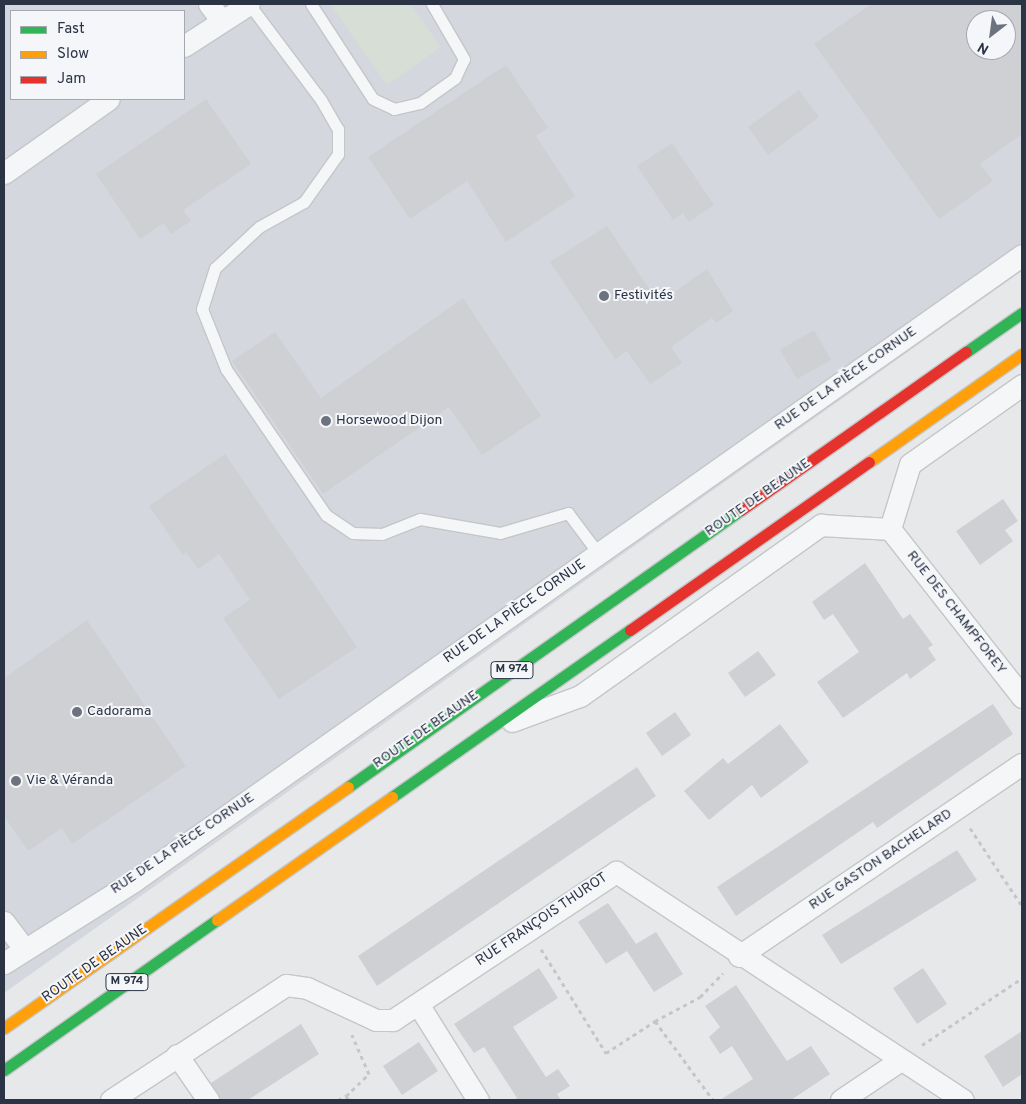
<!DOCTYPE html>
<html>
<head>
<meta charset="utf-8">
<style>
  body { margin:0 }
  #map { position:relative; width:1026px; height:1104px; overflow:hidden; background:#e6e8ea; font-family:Overpass,sans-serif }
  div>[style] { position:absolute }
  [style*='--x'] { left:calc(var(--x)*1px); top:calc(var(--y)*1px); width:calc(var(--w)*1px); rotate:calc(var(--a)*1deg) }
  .built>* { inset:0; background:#d4d7dd }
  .green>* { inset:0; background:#d6ded6 }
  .building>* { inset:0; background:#ced0d3 }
  .path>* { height:3px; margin-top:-1.5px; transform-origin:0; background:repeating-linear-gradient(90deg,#c5c6ca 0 4px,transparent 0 8px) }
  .roads { filter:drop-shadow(1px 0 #c4c6c8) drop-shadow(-1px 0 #c4c6c8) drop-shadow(0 1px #c4c6c8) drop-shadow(0 -1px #c4c6c8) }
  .lane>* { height:11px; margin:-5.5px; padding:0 5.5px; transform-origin:5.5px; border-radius:5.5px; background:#f5f6f7 }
  .street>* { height:21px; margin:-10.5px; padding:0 10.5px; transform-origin:10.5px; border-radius:10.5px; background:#f5f6f7 }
  .fast>* { height:11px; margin:-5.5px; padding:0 5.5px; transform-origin:5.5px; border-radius:5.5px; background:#30b455 }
  .slow>* { height:11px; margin:-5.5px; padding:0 5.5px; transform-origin:5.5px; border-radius:5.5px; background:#ff9f0a }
  .jam>* { height:11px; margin:-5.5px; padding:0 5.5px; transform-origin:5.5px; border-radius:5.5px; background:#e5322d }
  .dots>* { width:14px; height:14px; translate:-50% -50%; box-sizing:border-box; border:2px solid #f4f6f9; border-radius:50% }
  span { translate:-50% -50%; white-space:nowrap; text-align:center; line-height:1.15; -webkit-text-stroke:4px #f4f6f9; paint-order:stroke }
  .shield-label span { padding:1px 4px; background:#f4f6f9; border:1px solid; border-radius:4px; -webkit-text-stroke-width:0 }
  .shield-label { font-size:12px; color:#2b3445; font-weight:700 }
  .poi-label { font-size:14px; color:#2b3445 }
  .left { translate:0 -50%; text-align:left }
  .street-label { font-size:14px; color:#2b3445 }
  .frame { position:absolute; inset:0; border:5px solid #2b3445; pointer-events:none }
  .legend { position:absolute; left:10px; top:10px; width:175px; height:90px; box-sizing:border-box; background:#f4f6f9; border:1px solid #a4a8b1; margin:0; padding:6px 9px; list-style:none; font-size:15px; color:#2b3445 }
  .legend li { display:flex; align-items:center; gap:10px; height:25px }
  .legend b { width:25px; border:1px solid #a4a8b1 }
  .north { position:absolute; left:966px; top:10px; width:50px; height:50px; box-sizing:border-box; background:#f4f6f9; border:1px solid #a4a8b1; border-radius:50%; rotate:210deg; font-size:14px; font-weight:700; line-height:20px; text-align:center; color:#2b3445 }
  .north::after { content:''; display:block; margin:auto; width:18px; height:22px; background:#6c737f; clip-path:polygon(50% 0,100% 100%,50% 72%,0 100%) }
</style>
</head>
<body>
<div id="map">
  <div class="built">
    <i style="clip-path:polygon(evenodd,4px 4px,1022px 4px,1022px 271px,4px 993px,4px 4px,11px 11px,184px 11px,184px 99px,11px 99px,11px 11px,4px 4px,976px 20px,1006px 20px,1006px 50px,976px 50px,976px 20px)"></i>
  </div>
  <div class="green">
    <i style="clip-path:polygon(330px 4px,410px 4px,441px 47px,387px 85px)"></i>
  </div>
  <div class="building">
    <i style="clip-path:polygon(evenodd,871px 4px,1022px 4px,1022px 134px,980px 164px,993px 181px,939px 219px,814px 44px,871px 4px,976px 20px,1006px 20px,1006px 50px,976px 50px,976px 20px)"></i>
    <i style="clip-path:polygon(506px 65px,548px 128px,536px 136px,575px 196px,506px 242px,467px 181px,410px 219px,368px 157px)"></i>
    <i style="clip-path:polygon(799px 90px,819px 117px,768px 155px,748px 127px)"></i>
    <i style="clip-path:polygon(206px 99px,251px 164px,183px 210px,191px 221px,171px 234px,164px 223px,140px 239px,96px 174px)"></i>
    <i style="clip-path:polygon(672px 143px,714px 205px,689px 222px,683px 213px,673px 220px,637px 166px)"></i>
    <i style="clip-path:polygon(607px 226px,659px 303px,707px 269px,733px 311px,716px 323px,712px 318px,671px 347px,682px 363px,650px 384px,627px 351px,615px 359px,550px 262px)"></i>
    <i style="clip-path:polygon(463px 298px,541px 416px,482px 455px,449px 407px,323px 494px,232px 361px,275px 332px,321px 398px)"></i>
    <i style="clip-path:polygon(814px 330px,831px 360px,797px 379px,780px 350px)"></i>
    <i style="clip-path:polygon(225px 454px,357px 647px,279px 699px,223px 618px,250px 600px,219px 554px,198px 569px,186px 552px,183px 555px,149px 506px)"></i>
    <i style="clip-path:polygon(1003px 499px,1018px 521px,1005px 530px,1013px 541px,980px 565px,956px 531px)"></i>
    <i style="clip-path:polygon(865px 563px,903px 619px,910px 614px,933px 645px,928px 648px,936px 660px,910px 679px,907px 673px,843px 718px,817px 682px,859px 652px,833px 614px,824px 620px,812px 602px)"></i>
    <i style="clip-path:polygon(87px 620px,186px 766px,72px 844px,62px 828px,28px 851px,4px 816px,4px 678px)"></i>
    <i style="clip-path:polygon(758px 651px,776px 675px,745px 697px,728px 673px)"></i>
    <i style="clip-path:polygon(993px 704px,1013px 734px,877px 828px,873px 822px,736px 916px,717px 887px)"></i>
    <i style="clip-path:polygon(675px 712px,691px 735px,662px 756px,646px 733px)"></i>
    <i style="clip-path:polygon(780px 724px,809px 762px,761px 798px,752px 785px,709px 820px,684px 791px,723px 758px,728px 764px)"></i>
    <i style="clip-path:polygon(637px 767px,656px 796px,377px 986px,358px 956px)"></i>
    <i style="clip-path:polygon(957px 850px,977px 880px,841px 964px,822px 935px)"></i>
    <i style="clip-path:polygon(608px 903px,636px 944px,656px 932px,683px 974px,654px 992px,627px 951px,606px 964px,578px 922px)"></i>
    <i style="clip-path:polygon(539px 968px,558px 998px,513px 1027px,546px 1077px,558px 1069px,570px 1086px,557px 1094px,561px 1100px,513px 1100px,517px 1098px,484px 1047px,474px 1053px,454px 1024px)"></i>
    <i style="clip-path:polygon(923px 968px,947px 1004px,917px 1024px,893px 988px)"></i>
    <i style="clip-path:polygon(736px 985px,787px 1061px,811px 1046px,830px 1074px,791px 1100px,720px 1100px,753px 1079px,732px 1046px,720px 1054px,709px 1037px,720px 1027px,705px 1006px)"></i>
    <i style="clip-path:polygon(301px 1024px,319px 1054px,248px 1100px,220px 1100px,211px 1083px)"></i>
    <i style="clip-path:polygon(1022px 1031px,1022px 1074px,1003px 1087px,984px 1056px)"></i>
    <i style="clip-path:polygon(419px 1042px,438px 1071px,402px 1095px,383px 1066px)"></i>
  </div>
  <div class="path">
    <i style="--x:970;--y:828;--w:94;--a:56.3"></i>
    <i style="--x:541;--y:949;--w:123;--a:58"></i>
    <i style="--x:606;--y:1053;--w:59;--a:-33.1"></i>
    <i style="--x:655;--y:1021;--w:98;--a:53.7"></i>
    <i style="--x:655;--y:1021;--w:51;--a:-28.1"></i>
    <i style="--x:700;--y:997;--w:33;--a:-46"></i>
    <i style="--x:922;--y:1045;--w:120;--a:-33.8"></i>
    <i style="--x:346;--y:1096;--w:32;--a:-44"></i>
    <i style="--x:369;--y:1074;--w:43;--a:-113.6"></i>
    <i style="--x:338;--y:1100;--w:9;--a:-27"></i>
    <i style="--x:346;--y:1096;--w:5;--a:53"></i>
  </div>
  <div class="roads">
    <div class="lane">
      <i style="--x:249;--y:4;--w:120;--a:53.1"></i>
      <i style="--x:321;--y:100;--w:34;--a:60"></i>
      <i style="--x:338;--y:129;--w:25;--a:90"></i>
      <i style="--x:338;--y:154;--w:59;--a:125.3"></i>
      <i style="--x:304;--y:202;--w:51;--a:150.9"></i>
      <i style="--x:259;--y:227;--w:60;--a:137"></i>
      <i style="--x:215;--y:268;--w:43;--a:107.6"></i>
      <i style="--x:202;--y:309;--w:65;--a:68.2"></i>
      <i style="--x:226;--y:369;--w:177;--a:55.6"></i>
      <i style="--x:326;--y:515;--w:32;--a:34"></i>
      <i style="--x:353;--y:533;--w:29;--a:2"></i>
      <i style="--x:382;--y:534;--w:41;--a:-21.5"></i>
      <i style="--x:420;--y:519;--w:81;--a:9.9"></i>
      <i style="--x:500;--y:533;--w:71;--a:-16.4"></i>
      <i style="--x:568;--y:513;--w:50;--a:53.1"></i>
      <i style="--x:311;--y:4;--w:113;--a:56.9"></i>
      <i style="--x:373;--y:99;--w:23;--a:25"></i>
      <i style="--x:394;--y:109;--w:27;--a:-13"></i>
      <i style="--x:420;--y:103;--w:43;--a:-35.5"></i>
      <i style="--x:455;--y:78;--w:21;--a:-65"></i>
      <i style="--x:464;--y:59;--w:64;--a:-120.2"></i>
    </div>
    <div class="street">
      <i style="--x:209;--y:4;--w:20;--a:53"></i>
      <i style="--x:184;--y:46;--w:77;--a:-32.9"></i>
      <i style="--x:4;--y:173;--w:128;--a:-35.2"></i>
      <i style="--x:890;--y:529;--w:214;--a:51.8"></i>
      <i style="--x:890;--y:529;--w:68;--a:-72.9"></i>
      <i style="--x:910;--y:464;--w:137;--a:-35.2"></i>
      <i style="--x:512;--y:721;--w:72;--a:-20.2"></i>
      <i style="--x:580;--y:696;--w:296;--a:-35.4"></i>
      <i style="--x:821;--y:525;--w:69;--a:3.3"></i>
      <i style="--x:4;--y:922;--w:34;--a:53"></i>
      <i style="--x:739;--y:956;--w:342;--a:-34.2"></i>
      <i style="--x:4;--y:963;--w:154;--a:-32.2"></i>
      <i style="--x:134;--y:881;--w:1086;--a:-35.18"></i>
      <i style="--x:418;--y:1004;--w:113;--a:58"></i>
      <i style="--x:177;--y:1055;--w:55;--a:55.4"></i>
      <i style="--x:111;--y:1100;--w:209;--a:-33.3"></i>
      <i style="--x:286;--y:985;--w:21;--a:8"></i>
      <i style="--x:307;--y:988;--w:76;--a:24.9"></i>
      <i style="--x:376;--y:1020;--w:17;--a:0"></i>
      <i style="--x:393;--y:1020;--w:268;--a:-33.6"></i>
      <i style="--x:616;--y:872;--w:415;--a:33.3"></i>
      <i style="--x:841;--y:1100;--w:70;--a:-33.9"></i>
    </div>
    <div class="fast">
      <i style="--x:966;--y:352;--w:68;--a:-34.9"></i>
      <i style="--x:348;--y:787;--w:481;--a:-35.2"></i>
      <i style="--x:392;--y:797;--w:291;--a:-35.1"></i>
      <i style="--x:4;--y:1070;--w:261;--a:-35.2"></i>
    </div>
    <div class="slow">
      <i style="--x:869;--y:462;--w:187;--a:-35.2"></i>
      <i style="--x:217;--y:920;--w:214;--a:-35.1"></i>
      <i style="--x:4;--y:1028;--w:420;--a:-35"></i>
    </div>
    <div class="jam">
      <i style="--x:741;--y:510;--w:275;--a:-35.1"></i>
      <i style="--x:630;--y:630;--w:292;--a:-35.1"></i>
    </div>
  </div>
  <div class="dots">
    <i style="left:604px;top:296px;background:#6c737f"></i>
    <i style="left:326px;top:421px;background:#6c737f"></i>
    <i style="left:77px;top:712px;background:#6c737f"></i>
    <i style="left:16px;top:781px;background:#6c737f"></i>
  </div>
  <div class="shield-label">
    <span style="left:512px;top:670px">M 974</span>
    <span style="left:127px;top:982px">M 974</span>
  </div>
  <div class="poi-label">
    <span class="left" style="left:614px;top:296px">Festivités</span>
    <span class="left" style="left:336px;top:421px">Horsewood Dijon</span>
    <span class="left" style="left:87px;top:712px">Cadorama</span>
    <span class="left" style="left:26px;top:781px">Vie &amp; Véranda</span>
  </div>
  <div class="street-label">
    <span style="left:846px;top:379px;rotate:-35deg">RUE DE LA PIÈCE CORNUE</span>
    <span style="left:758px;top:498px;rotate:-35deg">ROUTE DE BEAUNE</span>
    <span style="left:515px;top:612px;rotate:-35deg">RUE DE LA PIÈCE CORNUE</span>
    <span style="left:956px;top:613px;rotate:52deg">RUE DES CHAMPFOREY</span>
    <span style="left:426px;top:730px;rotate:-35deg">ROUTE DE BEAUNE</span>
    <span style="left:183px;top:844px;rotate:-34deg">RUE DE LA PIÈCE CORNUE</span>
    <span style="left:881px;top:860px;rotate:-34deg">RUE GASTON BACHELARD</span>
    <span style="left:542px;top:920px;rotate:-34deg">RUE FRANÇOIS THUROT</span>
    <span style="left:95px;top:964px;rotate:-35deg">ROUTE DE BEAUNE</span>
  </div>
  <div class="frame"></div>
  <ul class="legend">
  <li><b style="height:6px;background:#30b455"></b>Fast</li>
  <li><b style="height:6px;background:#ff9f0a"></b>Slow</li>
  <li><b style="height:6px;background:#e5322d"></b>Jam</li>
  </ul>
  <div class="north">N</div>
</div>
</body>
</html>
